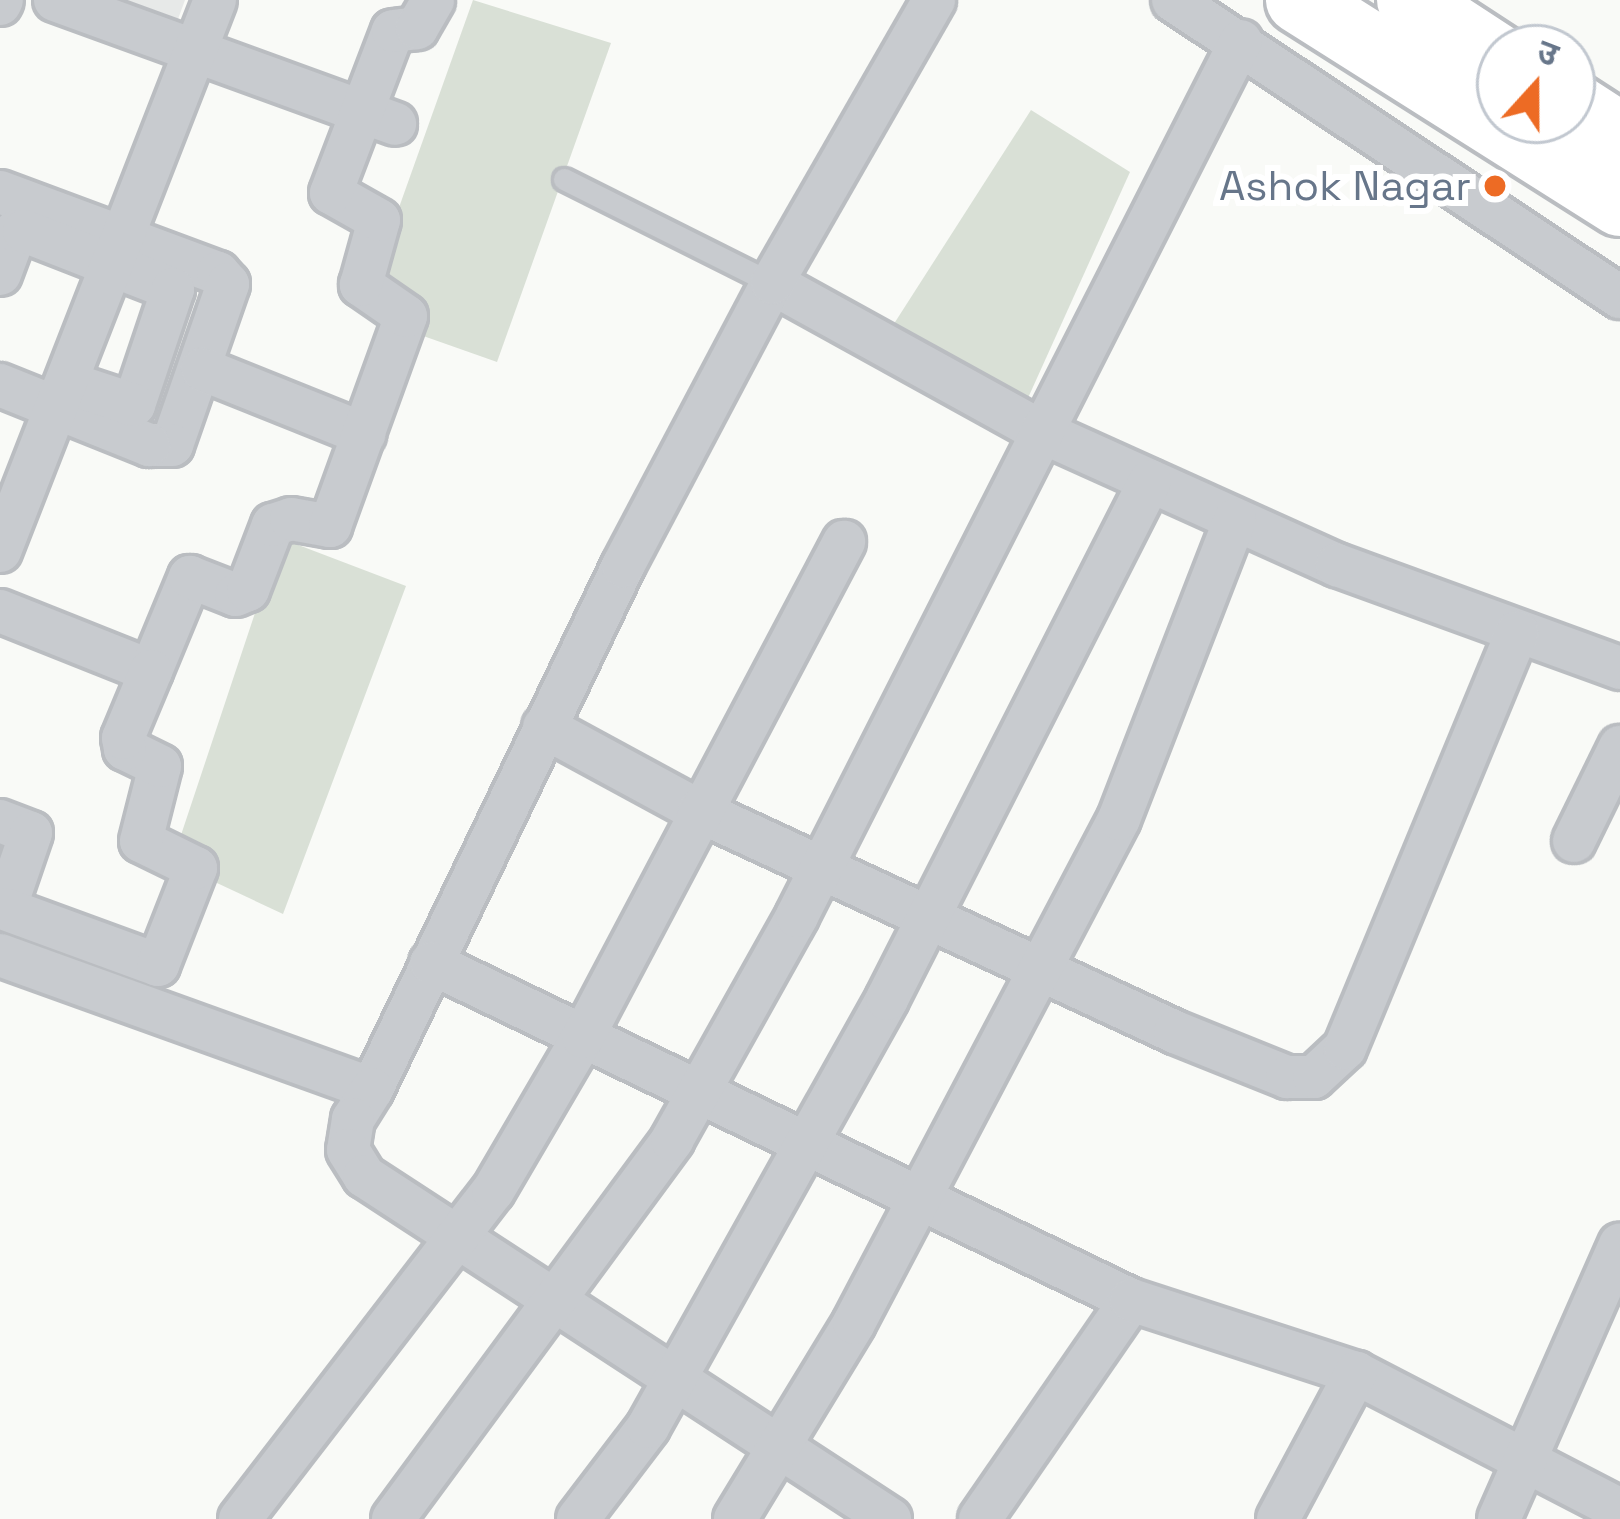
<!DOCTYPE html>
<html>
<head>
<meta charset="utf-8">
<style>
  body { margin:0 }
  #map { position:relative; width:1620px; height:1519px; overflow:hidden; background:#f9faf7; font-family:"Space Grotesk","Noto Sans Devanagari",sans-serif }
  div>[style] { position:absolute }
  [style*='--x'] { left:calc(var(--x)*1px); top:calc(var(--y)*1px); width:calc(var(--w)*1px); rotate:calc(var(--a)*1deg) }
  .built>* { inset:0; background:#e7e9e8 }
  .green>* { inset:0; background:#d9e0d6 }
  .roads { filter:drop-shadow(3px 0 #babdc1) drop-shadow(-3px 0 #babdc1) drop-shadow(0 3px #babdc1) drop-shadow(0 -3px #babdc1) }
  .service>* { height:21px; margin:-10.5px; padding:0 10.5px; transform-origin:10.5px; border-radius:10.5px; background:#c8cbcf }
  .minor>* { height:42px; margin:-21px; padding:0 21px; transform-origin:21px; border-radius:21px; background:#c8cbcf }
  .trunk>* { height:66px; margin:-33px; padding:0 33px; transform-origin:33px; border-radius:33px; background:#fff }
  .dots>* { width:33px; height:33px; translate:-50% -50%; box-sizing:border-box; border:6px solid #fff; border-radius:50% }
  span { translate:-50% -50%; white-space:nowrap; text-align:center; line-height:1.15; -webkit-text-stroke:12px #fff; paint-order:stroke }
  .poi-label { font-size:42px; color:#67768a }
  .right { translate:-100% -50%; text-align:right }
  .north { position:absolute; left:1476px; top:24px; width:120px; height:120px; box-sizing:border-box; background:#fff; border:3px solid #c2c8d0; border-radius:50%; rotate:21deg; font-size:33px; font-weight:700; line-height:48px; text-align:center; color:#67768a }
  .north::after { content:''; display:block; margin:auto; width:42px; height:54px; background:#ed6b24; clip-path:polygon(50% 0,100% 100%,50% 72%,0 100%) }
</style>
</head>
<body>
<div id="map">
  <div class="built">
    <i style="clip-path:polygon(65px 0,185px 0,170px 41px)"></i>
  </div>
  <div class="green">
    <i style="clip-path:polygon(473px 0,611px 43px,497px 362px,361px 314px)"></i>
    <i style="clip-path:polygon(1031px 110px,1130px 172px,1028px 398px,890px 330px)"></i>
    <i style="clip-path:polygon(280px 538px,406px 586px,283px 914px,172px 862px)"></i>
  </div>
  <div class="roads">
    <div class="service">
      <i style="--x:564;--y:179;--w:233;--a:26.6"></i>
    </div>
    <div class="minor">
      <i style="--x:55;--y:0;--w:362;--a:20"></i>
      <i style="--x:1173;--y:0;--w:537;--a:33.6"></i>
      <i style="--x:0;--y:4;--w:4;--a:-63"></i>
      <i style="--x:0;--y:192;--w:233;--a:20.4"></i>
      <i style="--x:218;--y:273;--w:15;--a:48"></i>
      <i style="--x:228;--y:284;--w:170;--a:109.2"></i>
      <i style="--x:172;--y:445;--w:23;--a:180"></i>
      <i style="--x:149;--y:445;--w:161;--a:-158.1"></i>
      <i style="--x:0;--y:274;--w:46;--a:-69.6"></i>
      <i style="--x:16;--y:231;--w:8;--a:0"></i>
      <i style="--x:24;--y:231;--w:160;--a:21.3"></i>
      <i style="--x:173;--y:289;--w:122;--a:108.6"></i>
      <i style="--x:134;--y:405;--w:63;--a:-161.6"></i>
      <i style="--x:772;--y:283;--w:308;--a:28.9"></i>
      <i style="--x:1042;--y:432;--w:324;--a:24.3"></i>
      <i style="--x:1337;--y:565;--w:301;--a:20"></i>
      <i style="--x:202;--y:369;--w:175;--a:21.9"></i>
      <i style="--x:0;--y:551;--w:591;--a:-68.68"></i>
      <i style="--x:0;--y:611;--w:162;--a:21.7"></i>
      <i style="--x:151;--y:671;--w:102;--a:-67.5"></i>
      <i style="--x:190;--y:577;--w:49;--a:21.4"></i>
      <i style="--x:236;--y:595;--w:13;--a:-23"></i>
      <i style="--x:248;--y:590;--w:70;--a:-69"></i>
      <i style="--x:273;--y:525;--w:19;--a:-18"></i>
      <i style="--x:291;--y:519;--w:40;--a:10"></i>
      <i style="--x:330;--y:526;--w:223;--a:-70.1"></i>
      <i style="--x:406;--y:316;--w:55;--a:-145.4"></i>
      <i style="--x:361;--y:285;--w:67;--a:-74.5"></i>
      <i style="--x:379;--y:220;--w:55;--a:-150.6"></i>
      <i style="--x:331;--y:193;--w:173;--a:-69.1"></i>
      <i style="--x:393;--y:31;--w:24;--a:-7"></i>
      <i style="--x:417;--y:28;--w:32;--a:-60"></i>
      <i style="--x:544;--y:727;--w:176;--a:28.5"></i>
      <i style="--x:699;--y:811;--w:525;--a:24.9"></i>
      <i style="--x:1175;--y:1032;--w:121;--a:21.9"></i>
      <i style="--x:1287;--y:1077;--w:27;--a:0"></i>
      <i style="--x:1314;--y:1077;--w:42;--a:-43.1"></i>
      <i style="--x:1345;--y:1048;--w:450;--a:-67.5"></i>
      <i style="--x:0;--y:821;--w:33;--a:21"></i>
      <i style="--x:31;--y:833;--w:80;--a:108.9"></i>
      <i style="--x:5;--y:909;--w:163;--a:20.1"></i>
      <i style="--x:158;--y:965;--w:104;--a:-68.6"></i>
      <i style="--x:196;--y:868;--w:61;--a:-153.9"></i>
      <i style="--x:141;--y:841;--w:77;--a:-75.8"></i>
      <i style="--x:160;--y:766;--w:39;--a:-154"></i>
      <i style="--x:125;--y:749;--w:11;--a:-100"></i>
      <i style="--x:123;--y:738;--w:73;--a:-67.3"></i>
      <i style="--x:1574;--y:841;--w:105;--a:-63.9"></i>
      <i style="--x:0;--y:955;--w:395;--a:19.8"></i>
      <i style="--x:372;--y:1089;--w:580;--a:-64.36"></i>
      <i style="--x:623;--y:566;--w:320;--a:-62.2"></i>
      <i style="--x:772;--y:283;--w:326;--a:-60.2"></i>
      <i style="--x:431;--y:963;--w:777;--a:25.71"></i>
      <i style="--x:372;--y:1089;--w:36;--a:122"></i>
      <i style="--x:353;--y:1119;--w:31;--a:99"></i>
      <i style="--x:348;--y:1150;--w:31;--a:58"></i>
      <i style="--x:364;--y:1176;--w:628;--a:33.11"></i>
      <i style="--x:240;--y:1519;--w:414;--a:-52.4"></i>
      <i style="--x:493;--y:1191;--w:178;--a:-59.7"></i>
      <i style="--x:583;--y:1037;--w:560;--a:-62.2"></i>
      <i style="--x:393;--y:1519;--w:471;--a:-53.6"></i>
      <i style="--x:672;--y:1140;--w:257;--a:-60.8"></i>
      <i style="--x:797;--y:916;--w:981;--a:-63.1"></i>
      <i style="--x:578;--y:1519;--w:116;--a:-52.7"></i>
      <i style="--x:648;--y:1427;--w:490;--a:-60.8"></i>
      <i style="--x:887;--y:999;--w:581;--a:-63.08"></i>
      <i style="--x:735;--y:1519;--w:229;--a:-58.7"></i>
      <i style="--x:854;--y:1323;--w:569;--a:-62.26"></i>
      <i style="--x:1119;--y:819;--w:321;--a:-68.8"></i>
      <i style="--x:980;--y:1519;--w:266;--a:-55.4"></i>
      <i style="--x:1131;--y:1300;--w:237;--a:18"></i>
      <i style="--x:1356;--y:1373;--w:297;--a:27.4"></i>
      <i style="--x:1278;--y:1519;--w:166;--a:-61.9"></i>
      <i style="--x:1499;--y:1519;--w:300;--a:-66.2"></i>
    </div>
    <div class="trunk">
      <i style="--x:1299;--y:0;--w:380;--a:32.3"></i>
      <i style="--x:1410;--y:0;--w:108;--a:33.2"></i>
      <i style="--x:1572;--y:105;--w:57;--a:32.9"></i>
    </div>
  </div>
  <div class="dots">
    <i style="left:1495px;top:186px;background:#ed6b24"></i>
  </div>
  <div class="poi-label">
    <span class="right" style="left:1471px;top:186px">Ashok Nagar</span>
  </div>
  <div class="north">उ</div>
</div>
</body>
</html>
